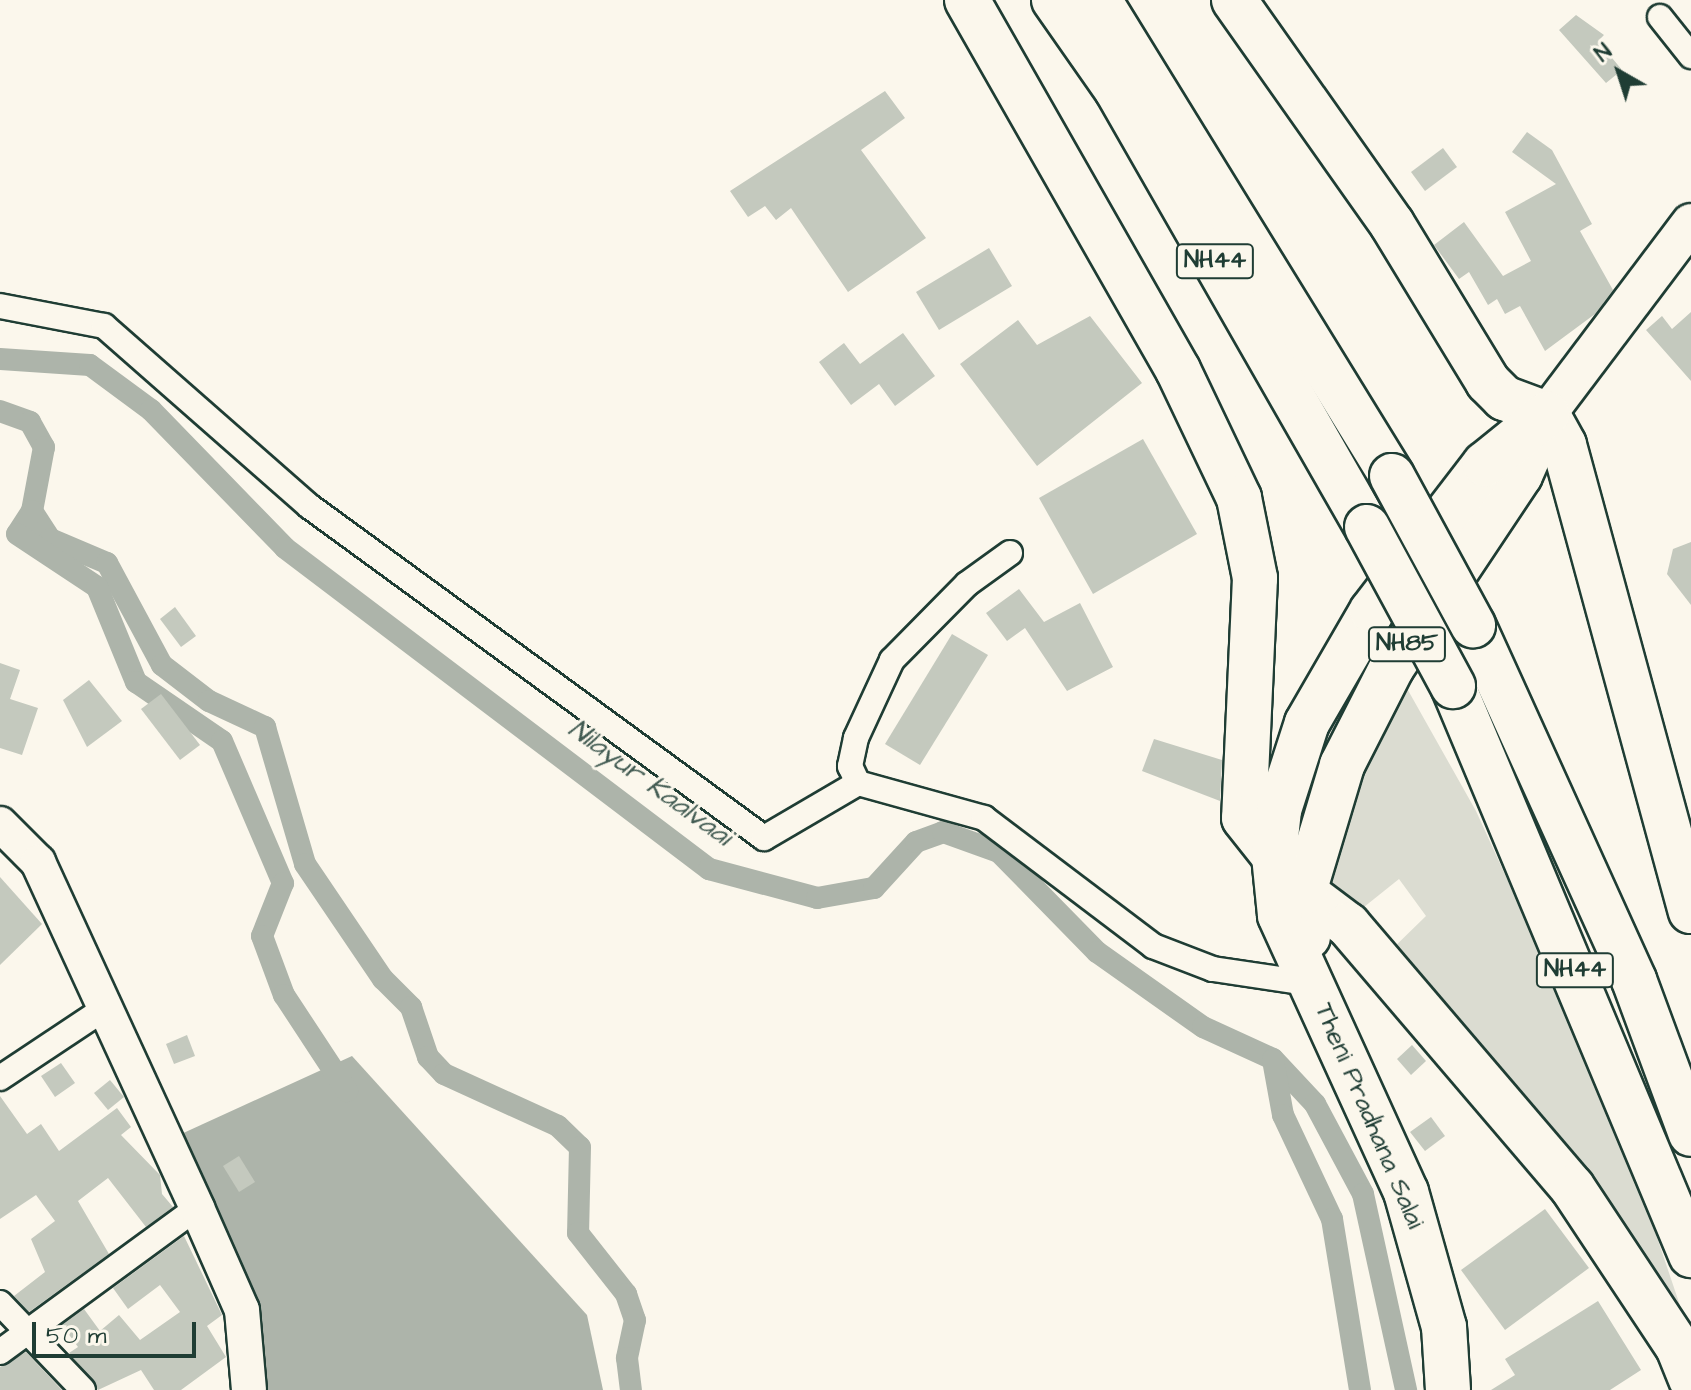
<!DOCTYPE html>
<html>
<head>
<meta charset="utf-8">
<style>
  body { margin:0 }
  #map { position:relative; width:1691px; height:1390px; overflow:hidden; background:#fbf7ec; font-family:"Architects Daughter",sans-serif }
  div>[style] { position:absolute }
  [style*='--x'] { left:calc(var(--x)*1px); top:calc(var(--y)*1px); width:calc(var(--w)*1px); rotate:calc(var(--a)*1deg) }
  .green>* { inset:0; background:#dbdcd1 }
  .water>* { inset:0; background:#adb4aa }
  .canal>* { height:22px; margin:-11px; padding:0 11px; transform-origin:11px; border-radius:11px; background:#adb4aa }
  .building>* { inset:0; background:#c4c9be }
  .roads { filter:drop-shadow(2px 0 #1f3d34) drop-shadow(-2px 0 #1f3d34) drop-shadow(0 2px #1f3d34) drop-shadow(0 -2px #1f3d34) }
  .street>* { height:24px; margin:-12px; padding:0 12px; transform-origin:12px; border-radius:12px; background:#fbf7ec }
  .secondary>* { height:34px; margin:-17px; padding:0 17px; transform-origin:17px; border-radius:17px; background:#fbf7ec }
  .primary>* { height:38px; margin:-19px; padding:0 19px; transform-origin:19px; border-radius:19px; background:#fbf7ec }
  .highway>* { height:44px; margin:-22px; padding:0 22px; transform-origin:22px; border-radius:22px; background:#fbf7ec }
  .bridges { filter:drop-shadow(2px 0 #1f3d34) drop-shadow(-2px 0 #1f3d34) drop-shadow(0 2px #1f3d34) drop-shadow(0 -2px #1f3d34) }
  .highway-bridge>* { height:44px; margin:-22px; padding:0 22px; transform-origin:22px; border-radius:22px; background:#fbf7ec }
  span { translate:-50% -50%; white-space:nowrap; text-align:center; line-height:1.15; -webkit-text-stroke:6px #fbf7ec; paint-order:stroke }
  .shield-label span { padding:2px 6px; background:#fbf7ec; border:2px solid; border-radius:6px; -webkit-text-stroke-width:0 }
  .shield-label { font-size:24px; color:#1f3d34; font-weight:700 }
  .street-label { font-size:26px; color:#1f3d34 }
  .water-label { font-size:28px; color:#425b52; font-style:italic }
  .north { position:absolute; left:1579px; top:32px; width:80px; height:80px; -webkit-text-stroke:6px #fbf7ec; paint-order:stroke; rotate:321deg; font-size:22px; font-weight:700; line-height:32px; text-align:center; color:#1f3d34 }
  .north::after { content:''; display:block; margin:auto; width:28px; height:36px; background:#1f3d34; clip-path:polygon(50% 0,100% 100%,50% 72%,0 100%) }
  .scale { position:absolute; left:32px; top:1322px; width:164px; height:36px; box-sizing:border-box; border:4px solid #1f3d34; border-top:0; padding-left:10px; font-size:24px; line-height:28px; white-space:nowrap; color:#1f3d34; -webkit-text-stroke:6px #fbf7ec; paint-order:stroke }
</style>
</head>
<body>
<div id="map">
  <div class="green">
    <i style="clip-path:polygon(1400px 676px,1476px 811px,1618px 1122px,1691px 1338px,1386px 955px,1426px 916px,1399px 879px,1349px 919px,1325px 877px,1351px 771px)"></i>
  </div>
  <div class="water">
    <i style="clip-path:polygon(352px 1056px,587px 1315px,603px 1390px,261px 1390px,179px 1135px)"></i>
  </div>
  <div class="canal">
    <i style="--x:0;--y:359;--w:90;--a:3.8"></i>
    <i style="--x:90;--y:365;--w:76;--a:36.4"></i>
    <i style="--x:151;--y:410;--w:192;--a:45.8"></i>
    <i style="--x:285;--y:548;--w:532;--a:37.13"></i>
    <i style="--x:709;--y:869;--w:112;--a:15"></i>
    <i style="--x:817;--y:898;--w:58;--a:-10"></i>
    <i style="--x:874;--y:888;--w:62;--a:-47.6"></i>
    <i style="--x:916;--y:842;--w:29;--a:-20"></i>
    <i style="--x:943;--y:832;--w:59;--a:19.7"></i>
    <i style="--x:999;--y:852;--w:140;--a:45.6"></i>
    <i style="--x:1097;--y:952;--w:130;--a:35.3"></i>
    <i style="--x:1203;--y:1027;--w:77;--a:24.6"></i>
    <i style="--x:1273;--y:1059;--w:62;--a:47"></i>
    <i style="--x:1315;--y:1104;--w:102;--a:61.9"></i>
    <i style="--x:1363;--y:1194;--w:201;--a:77.6"></i>
    <i style="--x:0;--y:411;--w:32;--a:20"></i>
    <i style="--x:30;--y:422;--w:29;--a:61"></i>
    <i style="--x:44;--y:447;--w:65;--a:100.6"></i>
    <i style="--x:32;--y:511;--w:33;--a:57"></i>
    <i style="--x:50;--y:539;--w:62;--a:22.8"></i>
    <i style="--x:107;--y:563;--w:116;--a:61.7"></i>
    <i style="--x:162;--y:665;--w:59;--a:37.5"></i>
    <i style="--x:209;--y:701;--w:62;--a:24.9"></i>
    <i style="--x:265;--y:727;--w:143;--a:73.7"></i>
    <i style="--x:305;--y:864;--w:139;--a:55.9"></i>
    <i style="--x:383;--y:979;--w:40;--a:45"></i>
    <i style="--x:411;--y:1007;--w:53;--a:71.2"></i>
    <i style="--x:428;--y:1057;--w:23;--a:47"></i>
    <i style="--x:444;--y:1074;--w:125;--a:24.5"></i>
    <i style="--x:558;--y:1126;--w:30;--a:44"></i>
    <i style="--x:580;--y:1147;--w:86;--a:91.3"></i>
    <i style="--x:578;--y:1233;--w:78;--a:51.8"></i>
    <i style="--x:626;--y:1294;--w:28;--a:71"></i>
    <i style="--x:635;--y:1320;--w:39;--a:102"></i>
    <i style="--x:627;--y:1358;--w:32;--a:83"></i>
    <i style="--x:32;--y:511;--w:27;--a:123"></i>
    <i style="--x:17;--y:534;--w:96;--a:33.5"></i>
    <i style="--x:97;--y:587;--w:103;--a:67.7"></i>
    <i style="--x:136;--y:682;--w:104;--a:34.5"></i>
    <i style="--x:222;--y:741;--w:155;--a:66.8"></i>
    <i style="--x:283;--y:883;--w:57;--a:111.6"></i>
    <i style="--x:262;--y:936;--w:63;--a:69.6"></i>
    <i style="--x:284;--y:995;--w:115;--a:56.7"></i>
    <i style="--x:1273;--y:1060;--w:56;--a:79.7"></i>
    <i style="--x:1283;--y:1115;--w:115;--a:64.8"></i>
    <i style="--x:1332;--y:1219;--w:173;--a:80.7"></i>
  </div>
  <div class="building">
    <i style="clip-path:polygon(1576px 15px,1604px 35px,1598px 41px,1622px 70px,1606px 83px,1559px 30px)"></i>
    <i style="clip-path:polygon(885px 91px,905px 118px,861px 150px,926px 238px,848px 292px,791px 208px,776px 220px,765px 206px,748px 217px,730px 191px)"></i>
    <i style="clip-path:polygon(1527px 132px,1552px 150px,1592px 224px,1580px 231px,1613px 290px,1595px 314px,1545px 351px,1520px 306px,1505px 314px,1497px 299px,1488px 305px,1469px 272px,1459px 279px,1434px 245px,1464px 222px,1503px 276px,1531px 261px,1505px 212px,1556px 184px,1512px 152px)"></i>
    <i style="clip-path:polygon(1443px 148px,1457px 167px,1425px 191px,1411px 172px)"></i>
    <i style="clip-path:polygon(989px 248px,1012px 286px,939px 330px,916px 292px)"></i>
    <i style="clip-path:polygon(1691px 312px,1691px 381px,1646px 330px,1662px 316px,1672px 329px)"></i>
    <i style="clip-path:polygon(1090px 316px,1142px 383px,1037px 466px,960px 364px,1018px 320px,1037px 345px)"></i>
    <i style="clip-path:polygon(903px 333px,935px 376px,895px 406px,879px 384px,851px 405px,819px 362px,844px 343px,860px 364px)"></i>
    <i style="clip-path:polygon(1143px 439px,1197px 534px,1093px 594px,1039px 498px)"></i>
    <i style="clip-path:polygon(1691px 542px,1691px 605px,1667px 574px,1673px 549px)"></i>
    <i style="clip-path:polygon(1019px 589px,1044px 622px,1080px 603px,1113px 667px,1067px 691px,1025px 628px,1007px 641px,986px 613px)"></i>
    <i style="clip-path:polygon(175px 607px,196px 636px,181px 647px,160px 619px)"></i>
    <i style="clip-path:polygon(952px 634px,988px 655px,920px 765px,885px 744px)"></i>
    <i style="clip-path:polygon(0 663px,20px 670px,10px 699px,38px 708px,22px 755px,0 748px)"></i>
    <i style="clip-path:polygon(89px 680px,122px 721px,87px 747px,63px 700px)"></i>
    <i style="clip-path:polygon(161px 694px,200px 745px,180px 760px,141px 709px)"></i>
    <i style="clip-path:polygon(1154px 739px,1222px 760px,1220px 801px,1142px 771px)"></i>
    <i style="clip-path:polygon(0 877px,42px 924px,0 965px)"></i>
    <i style="clip-path:polygon(187px 1035px,195px 1056px,174px 1064px,166px 1044px)"></i>
    <i style="clip-path:polygon(1412px 1045px,1426px 1061px,1411px 1075px,1397px 1059px)"></i>
    <i style="clip-path:polygon(61px 1063px,75px 1083px,55px 1097px,41px 1076px)"></i>
    <i style="clip-path:polygon(110px 1080px,124px 1097px,108px 1110px,94px 1093px)"></i>
    <i style="clip-path:polygon(0 1096px,27px 1134px,41px 1124px,59px 1151px,117px 1108px,131px 1127px,121px 1135px,160px 1175px,162px 1194px,173px 1207px,146px 1227px,108px 1178px,78px 1201px,109px 1254px,29px 1312px,14px 1296px,45px 1272px,31px 1239px,55px 1221px,36px 1195px,0 1219px)"></i>
    <i style="clip-path:polygon(1431px 1117px,1445px 1136px,1425px 1151px,1410px 1132px)"></i>
    <i style="clip-path:polygon(239px 1156px,255px 1182px,239px 1192px,223px 1166px)"></i>
    <i style="clip-path:polygon(1545px 1209px,1589px 1268px,1505px 1330px,1461px 1270px)"></i>
    <i style="clip-path:polygon(184px 1236px,222px 1315px,207px 1326px,226px 1357px,181px 1390px,154px 1390px,141px 1370px,98px 1390px,69px 1353px,78px 1347px,62px 1325px,84px 1309px,100px 1331px,119px 1315px,140px 1340px,180px 1312px,160px 1285px,128px 1309px,113px 1288px)"></i>
    <i style="clip-path:polygon(1598px 1301px,1641px 1370px,1610px 1390px,1491px 1390px,1515px 1375px,1505px 1359px)"></i>
    <i style="clip-path:polygon(26px 1352px,62px 1390px,0 1390px,0 1367px)"></i>
  </div>
  <div class="roads">
    <div class="street">
      <i style="--x:1660;--y:17;--w:50;--a:51.5"></i>
      <i style="--x:0;--y:306;--w:106;--a:10.9"></i>
      <i style="--x:104;--y:326;--w:273;--a:41.3"></i>
      <i style="--x:309;--y:506;--w:563;--a:36.12"></i>
      <i style="--x:764;--y:838;--w:109;--a:-30.3"></i>
      <i style="--x:1010;--y:553;--w:53;--a:144.2"></i>
      <i style="--x:967;--y:584;--w:107;--a:134.6"></i>
      <i style="--x:892;--y:660;--w:86;--a:114.8"></i>
      <i style="--x:856;--y:738;--w:29;--a:102"></i>
      <i style="--x:850;--y:766;--w:19;--a:65"></i>
      <i style="--x:858;--y:783;--w:131;--a:15.5"></i>
      <i style="--x:984;--y:818;--w:212;--a:37.1"></i>
      <i style="--x:1153;--y:946;--w:64;--a:21"></i>
      <i style="--x:1213;--y:969;--w:101;--a:8.5"></i>
      <i style="--x:0;--y:1078;--w:128;--a:-33.6"></i>
      <i style="--x:0;--y:1303;--w:120;--a:46.3"></i>
      <i style="--x:0;--y:1352;--w:244;--a:-36.2"></i>
    </div>
    <div class="secondary">
      <i style="--x:0;--y:824;--w:54;--a:45"></i>
      <i style="--x:38;--y:862;--w:381;--a:65.3"></i>
      <i style="--x:197;--y:1208;--w:111;--a:66.2"></i>
      <i style="--x:242;--y:1310;--w:80;--a:85"></i>
    </div>
    <div class="primary">
      <i style="--x:1547;--y:414;--w:239;--a:-53"></i>
    </div>
    <div class="highway">
      <i style="--x:967;--y:0;--w:426;--a:60.3"></i>
      <i style="--x:1178;--y:370;--w:142;--a:64.5"></i>
      <i style="--x:1239;--y:498;--w:82;--a:78.7"></i>
      <i style="--x:1255;--y:578;--w:240;--a:92.6"></i>
      <i style="--x:1244;--y:818;--w:48;--a:51.7"></i>
      <i style="--x:1054;--y:0;--w:110;--a:55"></i>
      <i style="--x:1117;--y:90;--w:503;--a:60.23"></i>
      <i style="--x:1099;--y:0;--w:559;--a:58.39"></i>
      <i style="--x:1234;--y:0;--w:274;--a:54.8"></i>
      <i style="--x:1392;--y:224;--w:185;--a:58.7"></i>
      <i style="--x:1488;--y:382;--w:23;--a:45"></i>
      <i style="--x:1504;--y:398;--w:46;--a:20.4"></i>
      <i style="--x:1547;--y:414;--w:35;--a:61"></i>
      <i style="--x:1564;--y:445;--w:483;--a:74.8"></i>
      <i style="--x:1473;--y:625;--w:390;--a:65.6"></i>
      <i style="--x:1634;--y:980;--w:164;--a:69.7"></i>
      <i style="--x:1453;--y:686;--w:617;--a:67.3"></i>
      <i style="--x:1304;--y:892;--w:55;--a:36.9"></i>
      <i style="--x:1348;--y:925;--w:345;--a:49.5"></i>
      <i style="--x:1572;--y:1187;--w:192;--a:56.5"></i>
      <i style="--x:1678;--y:1347;--w:35;--a:68"></i>
      <i style="--x:1308;--y:937;--w:45;--a:-95.1"></i>
      <i style="--x:1304;--y:892;--w:133;--a:-73.3"></i>
      <i style="--x:1342;--y:765;--w:110;--a:-63"></i>
      <i style="--x:1392;--y:667;--w:231;--a:-56.3"></i>
      <i style="--x:1520;--y:475;--w:67;--a:-66.1"></i>
      <i style="--x:1448;--y:1390;--w:63;--a:-93.6"></i>
      <i style="--x:1444;--y:1327;--w:140;--a:-105.7"></i>
      <i style="--x:1406;--y:1192;--w:304;--a:-114.5"></i>
      <i style="--x:1280;--y:915;--w:59;--a:-95.8"></i>
      <i style="--x:1274;--y:856;--w:46;--a:-83.8"></i>
      <i style="--x:1279;--y:810;--w:91;--a:-72.2"></i>
      <i style="--x:1307;--y:723;--w:129;--a:-59.9"></i>
      <i style="--x:1372;--y:611;--w:185;--a:-52.5"></i>
      <i style="--x:1485;--y:464;--w:80;--a:-38.9"></i>
    </div>
  </div>
  <div class="bridges">
    <div class="highway-bridge">
      <i style="--x:1392;--y:476;--w:170;--a:61.5"></i>
      <i style="--x:1367;--y:527;--w:181;--a:61.6"></i>
    </div>
  </div>
  <div class="shield-label">
    <span style="left:1215px;top:261px">NH44</span>
    <span style="left:1407px;top:644px">NH85</span>
    <span style="left:1575px;top:970px">NH44</span>
  </div>
  <div class="street-label">
    <span style="left:1369px;top:1116px;rotate:67deg">Theni Pradhana Salai</span>
  </div>
  <div class="water-label">
    <span style="left:650px;top:783px;rotate:36deg">Nilayur Kaalvaai</span>
  </div>
  <div class="north">N</div>
  <div class="scale">50 m</div>
</div>
</body>
</html>
